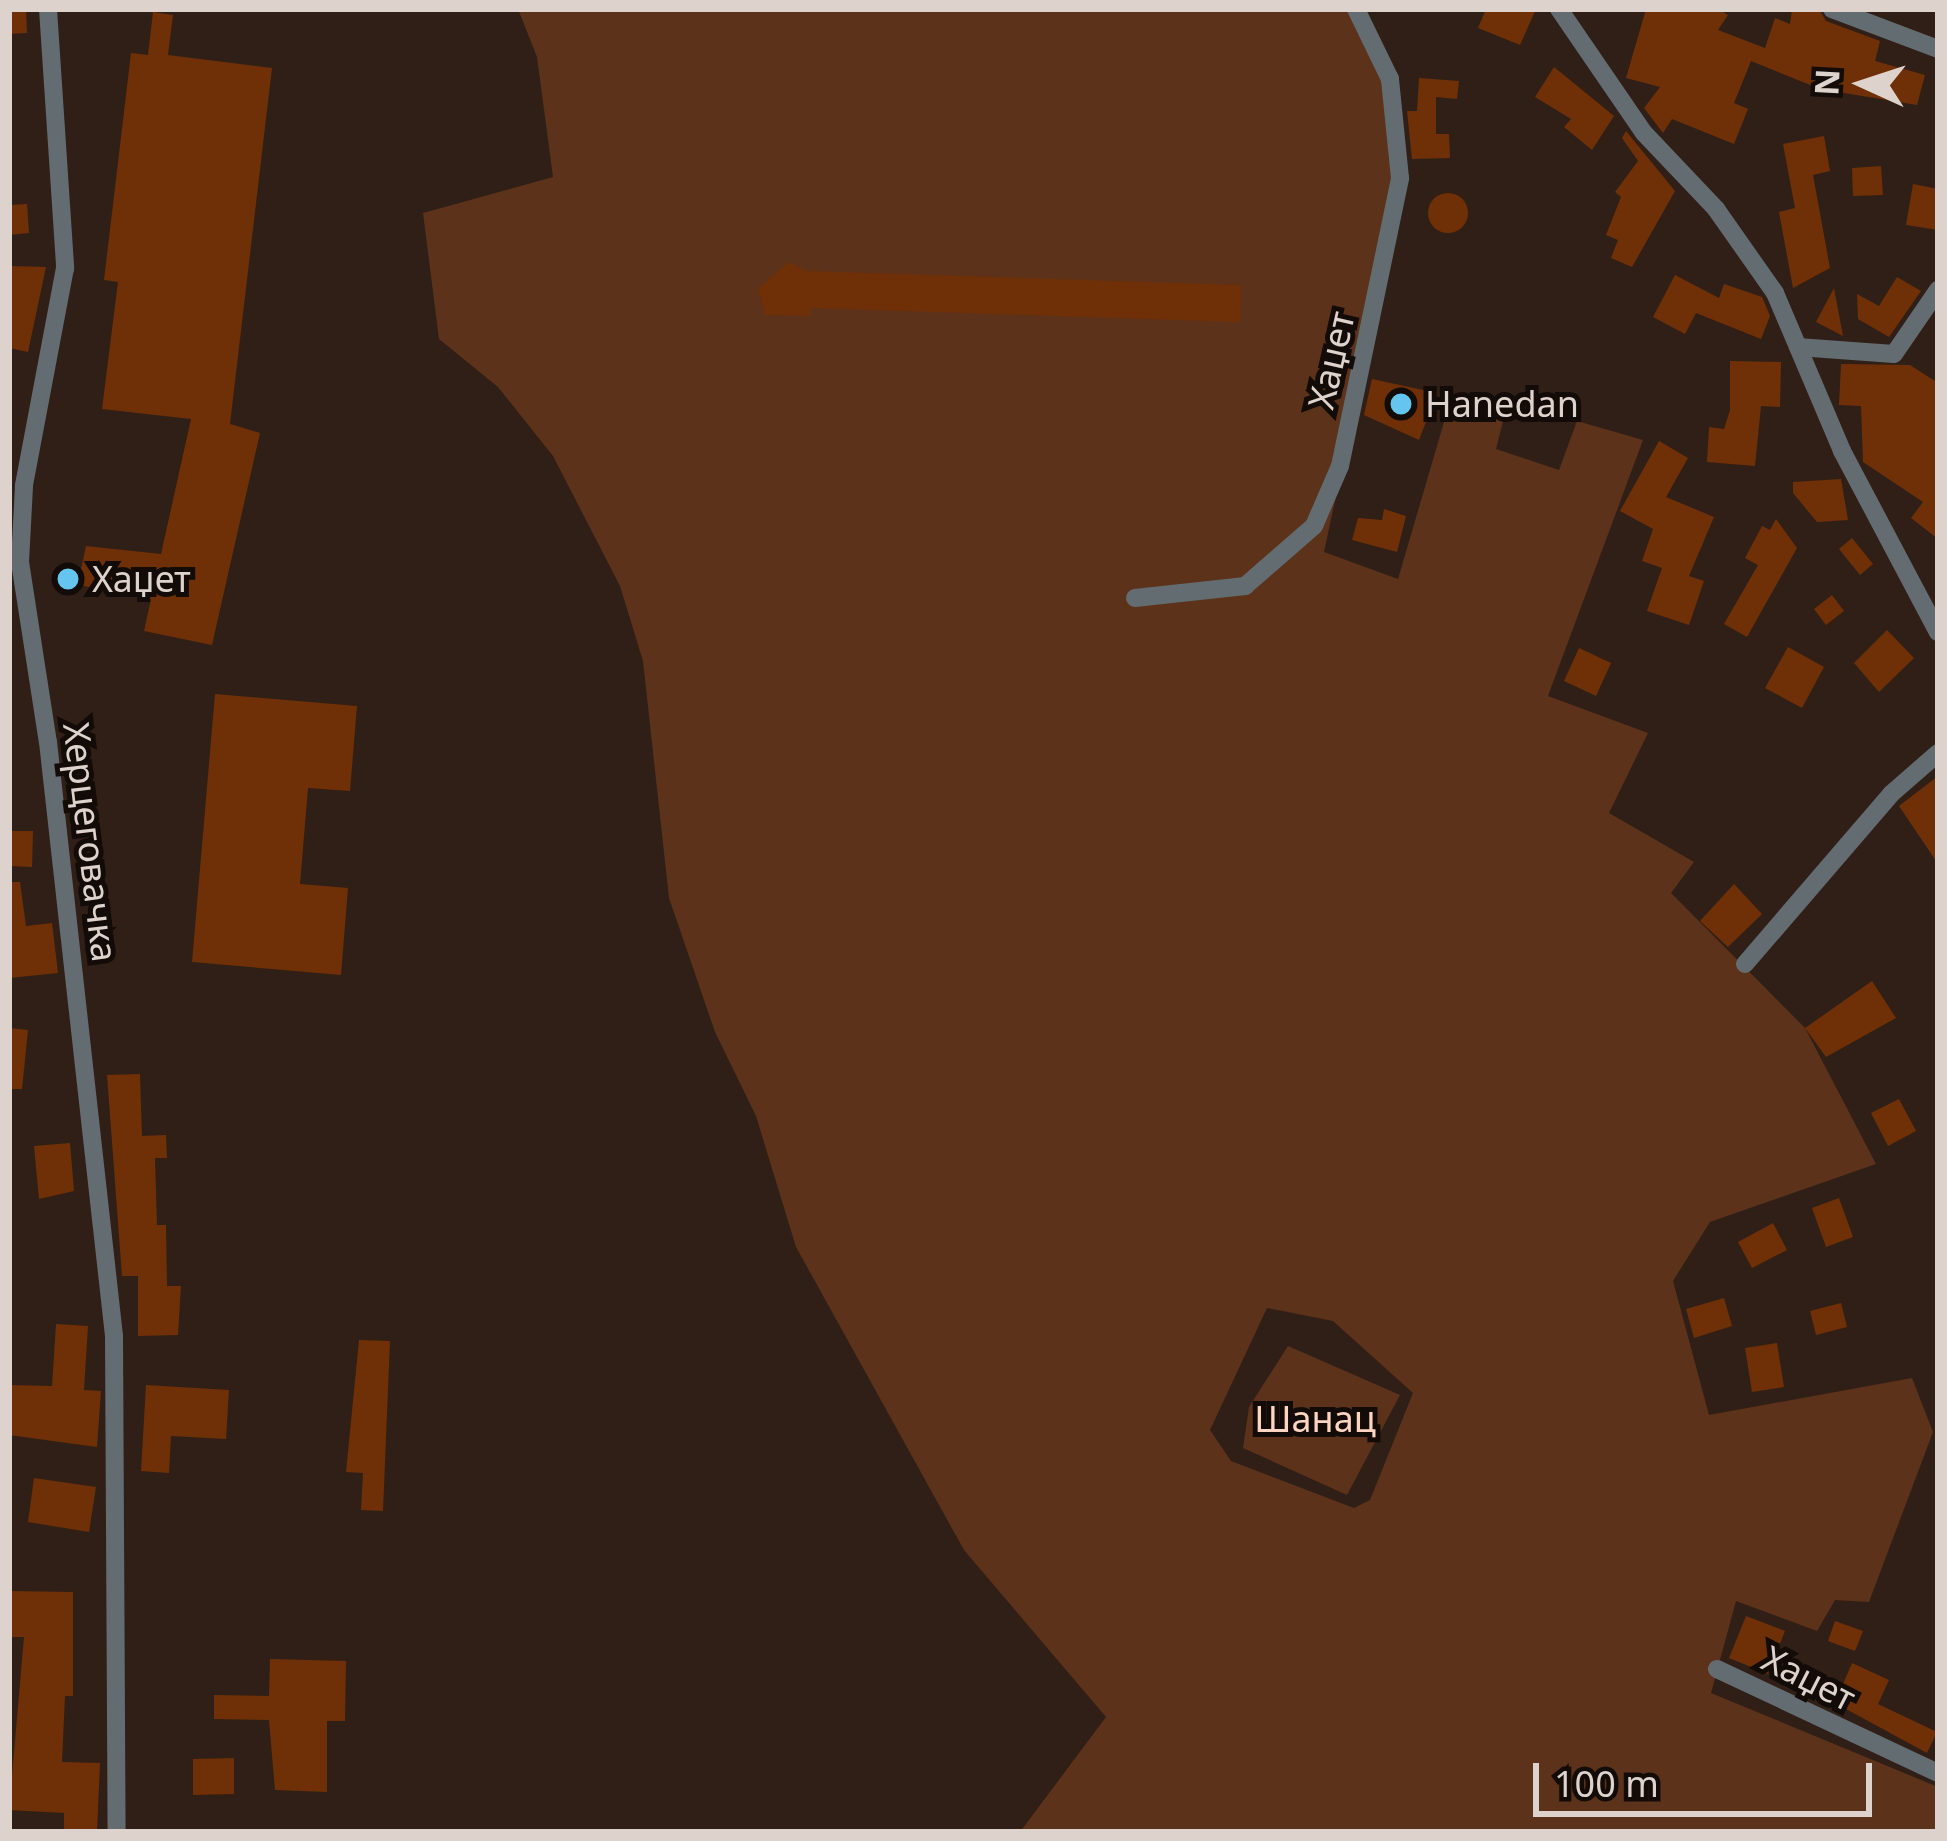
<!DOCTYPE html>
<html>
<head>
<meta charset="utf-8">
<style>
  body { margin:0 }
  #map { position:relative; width:1947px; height:1841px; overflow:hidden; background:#301f16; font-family:"Noto Sans",sans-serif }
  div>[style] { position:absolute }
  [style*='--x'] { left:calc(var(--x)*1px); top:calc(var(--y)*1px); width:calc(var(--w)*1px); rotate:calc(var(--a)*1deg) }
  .green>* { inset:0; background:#5c321a }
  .building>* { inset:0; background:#6f3007 }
  .round { border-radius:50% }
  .street>* { height:18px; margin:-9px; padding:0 9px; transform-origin:9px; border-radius:9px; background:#626c71 }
  .dots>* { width:33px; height:33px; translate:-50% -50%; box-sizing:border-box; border:6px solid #130b07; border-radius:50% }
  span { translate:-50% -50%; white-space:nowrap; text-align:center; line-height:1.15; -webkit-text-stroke:10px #130b07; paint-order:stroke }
  .street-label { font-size:36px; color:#ded2cc }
  .poi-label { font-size:36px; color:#ded2cc }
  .left { translate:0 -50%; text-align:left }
  .park-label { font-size:36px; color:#fcd4c0 }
  .frame { position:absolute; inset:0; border:12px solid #ded2cc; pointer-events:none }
  .north { position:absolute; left:1803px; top:24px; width:120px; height:120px; -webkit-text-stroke:9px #130b07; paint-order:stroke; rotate:273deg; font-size:33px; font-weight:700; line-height:48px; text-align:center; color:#ded2cc }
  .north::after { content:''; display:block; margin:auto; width:42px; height:54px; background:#ded2cc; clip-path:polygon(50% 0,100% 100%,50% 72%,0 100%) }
  .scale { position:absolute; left:1533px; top:1763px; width:339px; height:54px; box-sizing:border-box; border:6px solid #ded2cc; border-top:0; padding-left:15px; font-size:36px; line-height:42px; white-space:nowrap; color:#ded2cc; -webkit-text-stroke:9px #130b07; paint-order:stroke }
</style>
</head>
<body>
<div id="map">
  <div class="green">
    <i style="clip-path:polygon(evenodd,518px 9px,1355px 9px,1399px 129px,1386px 264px,1324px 552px,1398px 579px,1449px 405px,1504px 417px,1496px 449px,1559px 470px,1577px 421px,1643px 440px,1548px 696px,1648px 733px,1609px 813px,1694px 862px,1671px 893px,1805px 1028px,1876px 1164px,1710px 1222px,1673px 1281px,1709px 1415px,1912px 1378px,1933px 1432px,1869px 1602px,1835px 1600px,1817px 1631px,1736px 1601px,1711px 1693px,1938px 1787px,1938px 1832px,1020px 1832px,1106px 1717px,964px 1550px,796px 1247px,756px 1116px,715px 1032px,669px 898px,643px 661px,620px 586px,553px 456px,498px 387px,439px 339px,423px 213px,553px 177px,537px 57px,518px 9px,1267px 1308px,1333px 1321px,1413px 1393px,1370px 1500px,1354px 1508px,1231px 1461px,1210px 1430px,1267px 1308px)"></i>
    <i style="clip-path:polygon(1288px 1346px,1400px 1395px,1347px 1495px,1243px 1448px,1249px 1407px)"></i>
  </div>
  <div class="building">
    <i style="clip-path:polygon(9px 9px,26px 9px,27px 33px,9px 34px)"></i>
    <i style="clip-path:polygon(1486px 9px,1536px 9px,1520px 45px,1478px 28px)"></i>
    <i style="clip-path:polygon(1646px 9px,1718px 9px,1728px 15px,1718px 30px,1765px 48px,1775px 18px,1790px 24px,1792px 9px,1819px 9px,1826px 21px,1880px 41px,1875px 61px,1925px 75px,1917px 105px,1820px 89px,1751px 61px,1734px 103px,1748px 109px,1734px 144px,1672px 119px,1663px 133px,1644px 108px,1660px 87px,1626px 78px)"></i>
    <i style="clip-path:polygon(153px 12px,173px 15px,168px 55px,272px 68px,230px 424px,260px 433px,212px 645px,144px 631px,151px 599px,84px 586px,81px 569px,86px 546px,161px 554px,191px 419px,102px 409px,118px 282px,104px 280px,131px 53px,148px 55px)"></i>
    <i style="clip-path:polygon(1554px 67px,1614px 116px,1592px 150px,1564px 127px,1571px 119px,1535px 97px)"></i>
    <i style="clip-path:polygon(1419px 78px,1459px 81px,1457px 99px,1436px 97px,1436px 134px,1449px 134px,1450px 158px,1412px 159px,1407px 111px,1417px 111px)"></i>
    <i style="clip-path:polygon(1626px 131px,1675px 191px,1632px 267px,1611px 258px,1618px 240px,1606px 235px,1621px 197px,1615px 192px,1638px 161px,1622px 138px)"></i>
    <i style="clip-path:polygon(1824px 136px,1830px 171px,1813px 175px,1830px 268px,1793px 288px,1779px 212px,1795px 208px,1783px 144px)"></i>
    <i style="clip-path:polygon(1881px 166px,1883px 195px,1853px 196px,1852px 168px)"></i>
    <i style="clip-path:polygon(1913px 184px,1938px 189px,1938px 230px,1906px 225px)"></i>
    <i class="round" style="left:1428px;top:193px;width:40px;height:40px"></i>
    <i style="clip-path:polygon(27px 204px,29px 233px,9px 235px,9px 205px)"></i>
    <i style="clip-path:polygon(789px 262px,807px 271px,1241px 285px,1240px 322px,811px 308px,810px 316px,765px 315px,758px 289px)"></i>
    <i style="clip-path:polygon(9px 266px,46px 267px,28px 352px,9px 348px)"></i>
    <i style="clip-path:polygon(1675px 275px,1719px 298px,1724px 284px,1762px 297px,1770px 316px,1761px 339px,1696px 313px,1685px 334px,1653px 317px)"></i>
    <i style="clip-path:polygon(1897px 277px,1921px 291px,1889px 337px,1858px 319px,1857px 294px,1879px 306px)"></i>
    <i style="clip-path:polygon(1834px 288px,1843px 336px,1816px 322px)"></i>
    <i style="clip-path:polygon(1730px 361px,1781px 362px,1780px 407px,1761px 406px,1755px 466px,1707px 462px,1709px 427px,1724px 429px,1730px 410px)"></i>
    <i style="clip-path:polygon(1841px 364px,1910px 365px,1938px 383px,1938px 539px,1911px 518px,1923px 502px,1863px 462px,1861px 406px,1839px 405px)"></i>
    <i style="clip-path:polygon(1372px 379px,1437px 393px,1419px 440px,1364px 415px)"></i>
    <i style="clip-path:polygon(1659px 441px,1688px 458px,1666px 497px,1714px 517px,1689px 576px,1704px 581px,1689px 625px,1647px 611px,1662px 568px,1642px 561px,1653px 529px,1620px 511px)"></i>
    <i style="clip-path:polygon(1841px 479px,1848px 520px,1817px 522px,1793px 493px,1793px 482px)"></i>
    <i style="clip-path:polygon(1384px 509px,1406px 516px,1397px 552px,1352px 540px,1358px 518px,1382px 520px)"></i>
    <i style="clip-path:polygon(1776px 519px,1797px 548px,1747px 637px,1724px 624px,1758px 565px,1745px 558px,1762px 526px,1770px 530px)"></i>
    <i style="clip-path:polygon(1852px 538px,1873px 564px,1860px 575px,1839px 549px)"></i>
    <i style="clip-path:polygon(1832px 595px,1844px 611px,1826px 625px,1814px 609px)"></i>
    <i style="clip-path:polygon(1887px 630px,1914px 658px,1879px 692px,1854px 663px)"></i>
    <i style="clip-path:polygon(1788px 647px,1824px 667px,1802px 708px,1765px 688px)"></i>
    <i style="clip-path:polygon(1579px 648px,1611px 663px,1596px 696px,1564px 681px)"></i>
    <i style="clip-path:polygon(215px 694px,357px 706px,350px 791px,308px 788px,300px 884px,348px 888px,341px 975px,192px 962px)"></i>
    <i style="clip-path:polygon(1938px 776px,1938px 864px,1899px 806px)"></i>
    <i style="clip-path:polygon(9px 831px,33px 831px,32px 867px,9px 866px)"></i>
    <i style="clip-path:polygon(9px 882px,20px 882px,26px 926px,52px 923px,58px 973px,9px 978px)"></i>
    <i style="clip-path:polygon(1734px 884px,1762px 914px,1728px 947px,1700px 921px)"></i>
    <i style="clip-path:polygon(1872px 981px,1896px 1018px,1826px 1057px,1805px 1028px)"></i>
    <i style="clip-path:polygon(9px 1028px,28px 1030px,22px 1089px,9px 1089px)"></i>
    <i style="clip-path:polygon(140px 1074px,142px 1136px,166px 1135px,167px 1158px,155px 1158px,157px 1225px,166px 1225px,167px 1286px,181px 1286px,178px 1335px,138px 1336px,138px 1276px,122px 1276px,107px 1075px)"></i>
    <i style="clip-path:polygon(1899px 1099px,1916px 1131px,1888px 1146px,1871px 1113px)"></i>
    <i style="clip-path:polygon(70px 1143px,74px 1191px,39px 1199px,34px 1146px)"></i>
    <i style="clip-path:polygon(1839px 1198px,1853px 1237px,1826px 1247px,1812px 1208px)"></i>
    <i style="clip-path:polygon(1773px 1223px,1787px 1250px,1752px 1268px,1738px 1242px)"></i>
    <i style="clip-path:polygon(1724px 1298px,1732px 1326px,1694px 1338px,1686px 1309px)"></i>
    <i style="clip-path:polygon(1841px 1303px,1847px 1327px,1816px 1335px,1810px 1311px)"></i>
    <i style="clip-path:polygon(56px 1324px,88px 1326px,84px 1390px,101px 1391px,97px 1447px,9px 1435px,9px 1385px,52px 1386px)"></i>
    <i style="clip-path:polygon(359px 1340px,390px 1341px,383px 1511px,361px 1510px,363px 1473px,346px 1472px)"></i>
    <i style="clip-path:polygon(1777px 1343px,1784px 1387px,1752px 1392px,1745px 1348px)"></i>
    <i style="clip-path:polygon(146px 1385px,229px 1390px,226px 1439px,171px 1436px,169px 1473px,141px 1471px)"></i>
    <i style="clip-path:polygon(34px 1478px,96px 1487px,89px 1532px,28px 1522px)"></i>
    <i style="clip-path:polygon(9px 1591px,73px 1592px,73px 1696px,65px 1696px,62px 1762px,100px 1763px,97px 1832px,64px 1832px,64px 1813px,9px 1810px,24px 1637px,9px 1637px)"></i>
    <i style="clip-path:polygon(1746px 1616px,1785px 1631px,1768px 1674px,1729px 1658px)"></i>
    <i style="clip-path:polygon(1835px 1621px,1863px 1631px,1855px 1651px,1828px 1641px)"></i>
    <i style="clip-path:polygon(270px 1659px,346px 1661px,345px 1721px,327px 1721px,327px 1792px,275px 1790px,269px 1720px,214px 1719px,214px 1695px,269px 1696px)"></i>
    <i style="clip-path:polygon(1852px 1663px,1889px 1680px,1878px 1704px,1937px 1732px,1927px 1753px,1835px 1703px)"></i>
    <i style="clip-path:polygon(234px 1758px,234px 1794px,193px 1795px,193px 1759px)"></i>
  </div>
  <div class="street">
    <i style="--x:48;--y:9;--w:260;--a:86.2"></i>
    <i style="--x:65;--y:268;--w:222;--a:100.7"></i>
    <i style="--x:24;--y:486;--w:76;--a:93"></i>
    <i style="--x:20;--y:562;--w:182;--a:81.2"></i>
    <i style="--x:48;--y:742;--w:598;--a:83.66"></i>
    <i style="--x:114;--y:1336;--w:496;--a:89.7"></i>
    <i style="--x:1559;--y:9;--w:150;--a:55.6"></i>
    <i style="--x:1644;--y:133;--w:105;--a:46.5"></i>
    <i style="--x:1716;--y:209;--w:103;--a:54.9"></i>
    <i style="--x:1775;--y:293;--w:172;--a:67"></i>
    <i style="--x:1842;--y:451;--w:205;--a:62.1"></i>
    <i style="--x:1832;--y:9;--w:113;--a:20.7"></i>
    <i style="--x:1798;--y:347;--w:96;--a:4.2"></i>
    <i style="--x:1894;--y:354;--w:78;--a:-55.5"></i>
    <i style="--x:1135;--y:598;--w:111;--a:-6.2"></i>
    <i style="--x:1245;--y:586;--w:91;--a:-41"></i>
    <i style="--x:1314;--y:526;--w:65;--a:-66.6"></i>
    <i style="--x:1340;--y:466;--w:294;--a:-78.2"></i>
    <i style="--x:1400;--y:178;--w:100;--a:-95.8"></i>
    <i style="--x:1390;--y:79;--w:78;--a:-115.9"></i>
    <i style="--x:1745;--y:964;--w:224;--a:-49.3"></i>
    <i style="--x:1891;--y:794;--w:62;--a:-41.1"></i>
    <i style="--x:1717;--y:1669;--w:244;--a:25.2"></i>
  </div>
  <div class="dots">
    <i style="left:1401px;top:404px;background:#65c5ee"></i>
    <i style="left:68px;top:579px;background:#65c5ee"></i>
  </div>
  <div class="street-label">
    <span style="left:1331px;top:360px;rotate:-77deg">Хаџет</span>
    <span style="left:91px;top:842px;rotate:83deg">Херцеговачка</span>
    <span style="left:1809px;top:1678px;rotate:27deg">Хаџет</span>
  </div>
  <div class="poi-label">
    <span class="left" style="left:1425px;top:404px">Hanedan</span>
    <span class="left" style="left:92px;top:579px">Хаџет</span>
  </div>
  <div class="park-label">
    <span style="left:1315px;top:1419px">Шанац</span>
  </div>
  <div class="frame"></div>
  <div class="north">N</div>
  <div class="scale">100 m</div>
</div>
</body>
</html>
